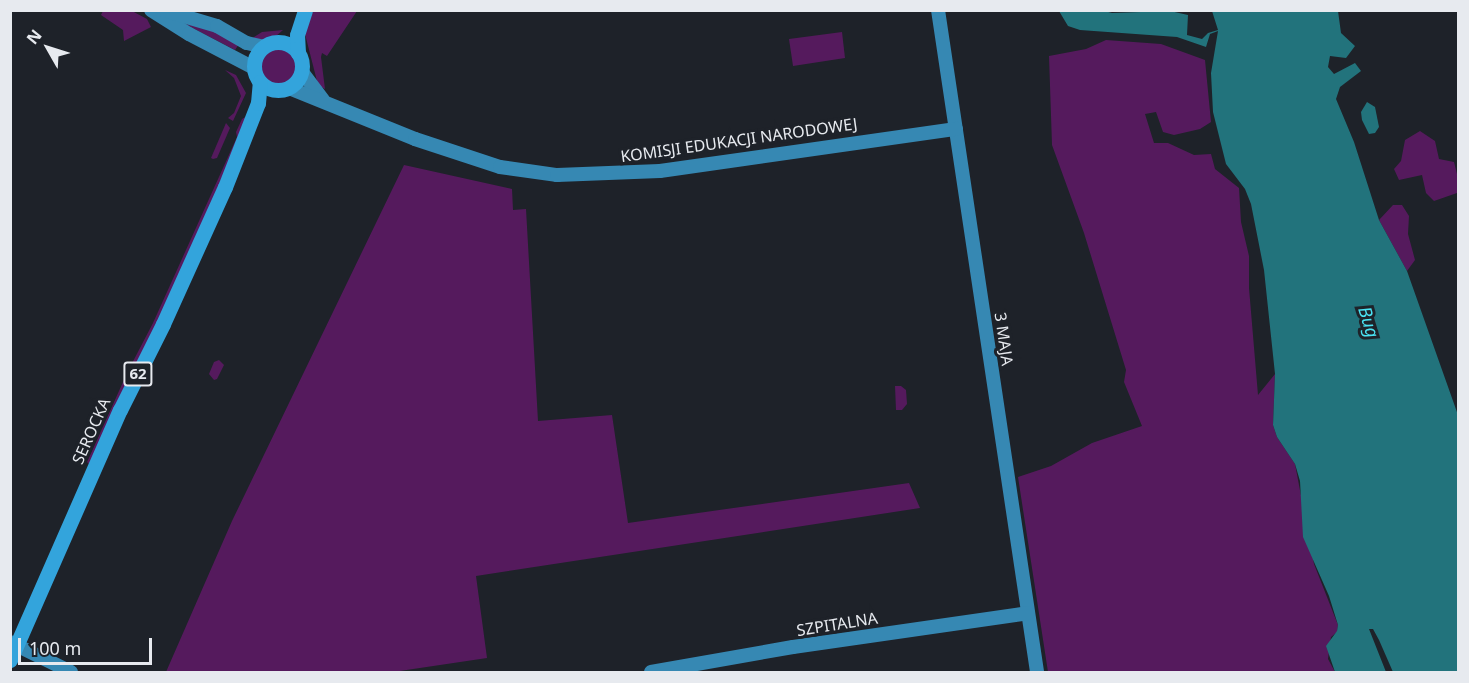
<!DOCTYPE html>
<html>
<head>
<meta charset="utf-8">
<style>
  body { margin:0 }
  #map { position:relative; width:1469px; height:683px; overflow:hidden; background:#1e2229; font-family:"Noto Sans",sans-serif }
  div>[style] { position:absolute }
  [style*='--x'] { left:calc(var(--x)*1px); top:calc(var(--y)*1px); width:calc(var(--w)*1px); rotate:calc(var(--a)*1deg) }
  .green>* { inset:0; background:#551a5d }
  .round { border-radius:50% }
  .water>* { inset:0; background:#22737c }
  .secondary>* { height:14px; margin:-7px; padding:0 7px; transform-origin:7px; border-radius:7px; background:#3688b3 }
  .primary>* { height:15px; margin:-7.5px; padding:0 7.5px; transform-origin:7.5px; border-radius:7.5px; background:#33a4dc }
  .primary>.ring { margin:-7.5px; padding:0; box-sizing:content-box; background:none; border:15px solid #33a4dc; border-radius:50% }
  span { translate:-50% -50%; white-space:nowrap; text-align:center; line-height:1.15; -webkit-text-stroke:6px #1e2229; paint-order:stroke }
  .shield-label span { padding:2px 4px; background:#1e2229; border:2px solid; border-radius:4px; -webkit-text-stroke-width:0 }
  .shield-label { font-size:15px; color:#e7eaef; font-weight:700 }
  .street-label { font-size:16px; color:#e7eaef }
  .water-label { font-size:18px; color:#4ae2f2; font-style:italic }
  .frame { position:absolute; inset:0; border:12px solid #e7eaef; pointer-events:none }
  .north { position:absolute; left:18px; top:18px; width:60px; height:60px; -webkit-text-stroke:4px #1e2229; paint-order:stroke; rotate:309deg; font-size:16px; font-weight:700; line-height:24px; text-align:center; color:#e7eaef }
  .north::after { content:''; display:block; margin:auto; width:21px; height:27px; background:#e7eaef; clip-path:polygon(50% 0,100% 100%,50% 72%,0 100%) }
  .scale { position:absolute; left:18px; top:638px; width:134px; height:27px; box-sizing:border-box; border:3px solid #e7eaef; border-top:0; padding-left:8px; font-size:18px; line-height:21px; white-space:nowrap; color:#e7eaef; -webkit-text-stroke:4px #1e2229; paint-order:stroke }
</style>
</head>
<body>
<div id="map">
  <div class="green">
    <i style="clip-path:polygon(103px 11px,132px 11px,147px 19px,151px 27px,124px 41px,123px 30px,101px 15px)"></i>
    <i style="clip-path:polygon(313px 11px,357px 11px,327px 56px,322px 53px,321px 57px,325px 89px,318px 85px,305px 34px)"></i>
    <i style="clip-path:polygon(183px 23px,209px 29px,239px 44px,235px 50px)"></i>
    <i style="clip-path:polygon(283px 30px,276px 36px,263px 40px,251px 39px,262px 32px)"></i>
    <i style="clip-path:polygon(842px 32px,845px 58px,793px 66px,789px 39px)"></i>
    <i style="clip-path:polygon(1106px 40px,1161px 44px,1205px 60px,1211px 122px,1200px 129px,1174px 135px,1163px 132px,1156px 112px,1145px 114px,1154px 143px,1168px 143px,1194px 155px,1211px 154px,1215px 169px,1239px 188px,1241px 222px,1249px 256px,1249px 288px,1258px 395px,1275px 374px,1273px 425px,1277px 437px,1295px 464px,1314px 564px,1338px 625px,1337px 632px,1331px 637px,1328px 659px,1335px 672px,1048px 672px,1018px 477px,1051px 466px,1092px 443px,1142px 426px,1124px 382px,1126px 370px,1084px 233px,1052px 145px,1049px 56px,1086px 49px)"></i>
    <i class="round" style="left:259px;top:47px;width:38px;height:38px"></i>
    <i style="clip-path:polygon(225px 70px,236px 75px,246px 93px,233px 121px,228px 118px,234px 113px,241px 96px,234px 78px)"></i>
    <i style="clip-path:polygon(247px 116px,218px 187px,163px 310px,89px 464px,87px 462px,128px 371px,153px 323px,237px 137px,236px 132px,242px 119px)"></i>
    <i style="clip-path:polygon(226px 123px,230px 128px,217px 158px,213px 159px,211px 158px)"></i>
    <i style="clip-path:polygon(1420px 131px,1435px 141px,1439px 159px,1454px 162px,1458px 178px,1458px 212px,1457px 193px,1434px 201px,1426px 193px,1422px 175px,1399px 180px,1394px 169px,1401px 161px,1405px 140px)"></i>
    <i style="clip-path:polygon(404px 165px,512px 189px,513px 210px,526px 209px,538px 421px,612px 415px,628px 523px,909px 483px,920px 508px,476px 576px,487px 658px,393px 672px,166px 672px,232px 521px)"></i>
    <i style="clip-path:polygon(1393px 205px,1402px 205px,1409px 216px,1408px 234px,1415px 260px,1407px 271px,1379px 220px)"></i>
    <i style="clip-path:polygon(219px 360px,224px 365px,217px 379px,214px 380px,209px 374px,214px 362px)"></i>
    <i style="clip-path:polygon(895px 386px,901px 386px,906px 390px,907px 404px,902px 410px,896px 410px)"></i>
  </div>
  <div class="water">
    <i style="clip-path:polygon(1101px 10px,1112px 13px,1170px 11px,1188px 15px,1187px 35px,1202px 39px,1208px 33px,1218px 30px,1212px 11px,1338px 11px,1341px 33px,1355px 46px,1346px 58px,1330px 56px,1328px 67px,1334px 74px,1355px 63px,1361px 71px,1340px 87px,1336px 99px,1354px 142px,1379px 220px,1407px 271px,1458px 415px,1458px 672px,1393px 672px,1379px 640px,1373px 629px,1369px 629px,1386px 672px,1335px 672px,1326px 646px,1337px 631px,1338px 625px,1329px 596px,1303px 537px,1300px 481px,1295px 464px,1277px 437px,1273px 425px,1275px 374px,1264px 270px,1251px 204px,1245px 189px,1226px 164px,1213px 112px,1211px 73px,1218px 31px,1210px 34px,1206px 47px,1177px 37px,1080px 30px,1068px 26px,1059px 11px)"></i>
    <i style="clip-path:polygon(1367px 102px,1375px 107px,1379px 127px,1375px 133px,1369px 134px,1362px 120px,1361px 112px)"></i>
  </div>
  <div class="secondary">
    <i style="--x:151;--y:10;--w:45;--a:32.3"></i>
    <i style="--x:189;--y:34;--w:73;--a:27.6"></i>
    <i style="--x:163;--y:10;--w:56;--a:16.5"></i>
    <i style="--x:217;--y:26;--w:34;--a:30"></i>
    <i style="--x:247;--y:43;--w:17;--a:13"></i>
    <i style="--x:938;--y:10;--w:669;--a:81.49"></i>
    <i style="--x:302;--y:72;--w:35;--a:53"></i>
    <i style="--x:289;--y:88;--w:136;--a:22"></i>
    <i style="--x:415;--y:139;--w:89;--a:18.2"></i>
    <i style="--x:500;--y:167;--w:58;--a:8"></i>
    <i style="--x:557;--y:175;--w:103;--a:-2.2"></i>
    <i style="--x:660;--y:171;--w:299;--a:-8.1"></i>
    <i style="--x:10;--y:642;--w:68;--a:26.2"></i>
    <i style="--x:651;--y:672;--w:144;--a:-10"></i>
    <i style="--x:793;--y:647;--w:237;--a:-8.2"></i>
  </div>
  <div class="primary">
    <i class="ring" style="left:254px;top:42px;width:33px;height:33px"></i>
    <i style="--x:298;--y:53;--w:18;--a:-93"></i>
    <i style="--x:297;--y:35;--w:26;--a:-72"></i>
    <i style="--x:10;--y:660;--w:273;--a:-66.3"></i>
    <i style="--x:120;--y:410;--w:96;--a:-63.4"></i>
    <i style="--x:163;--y:324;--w:150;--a:-65.7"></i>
    <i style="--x:225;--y:187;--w:90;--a:-68.6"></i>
    <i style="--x:258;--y:103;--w:21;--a:-85"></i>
  </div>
  <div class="shield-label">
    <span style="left:138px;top:374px">62</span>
  </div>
  <div class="street-label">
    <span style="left:739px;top:140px;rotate:-8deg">KOMISJI EDUKACJI NARODOWEJ</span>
    <span style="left:1004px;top:339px;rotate:82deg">3 MAJA</span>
    <span style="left:91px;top:431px;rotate:-66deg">SEROCKA</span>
    <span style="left:837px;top:624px;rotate:-9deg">SZPITALNA</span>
  </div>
  <div class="water-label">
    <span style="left:1369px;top:322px;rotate:73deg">Bug</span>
  </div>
  <div class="frame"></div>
  <div class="north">N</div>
  <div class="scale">100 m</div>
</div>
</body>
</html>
